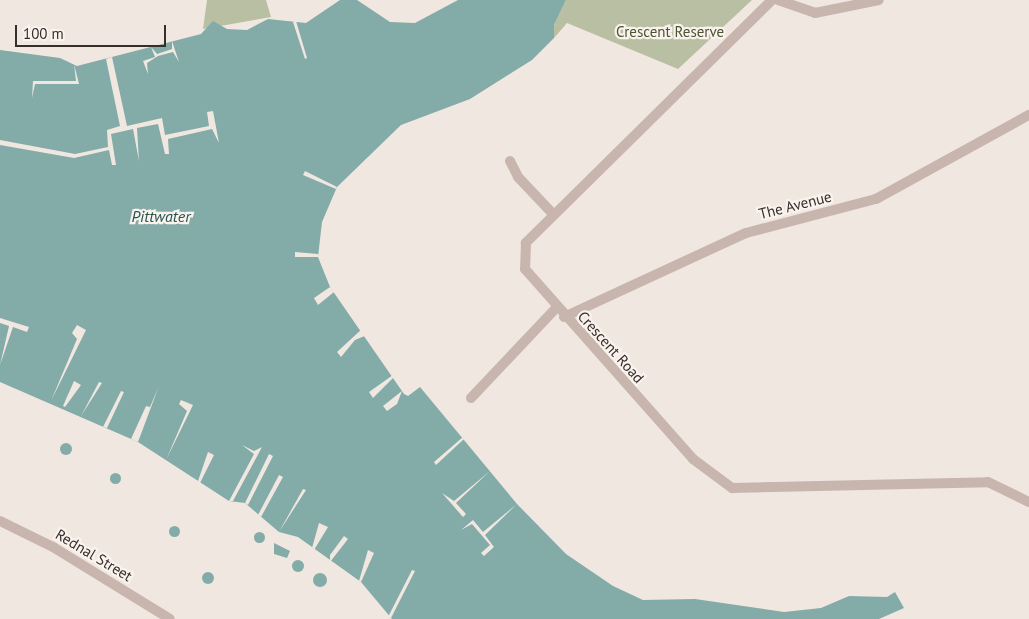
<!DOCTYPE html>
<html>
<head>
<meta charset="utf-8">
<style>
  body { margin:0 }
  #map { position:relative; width:1029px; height:619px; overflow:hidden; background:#f1e7e1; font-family:"PT Sans",sans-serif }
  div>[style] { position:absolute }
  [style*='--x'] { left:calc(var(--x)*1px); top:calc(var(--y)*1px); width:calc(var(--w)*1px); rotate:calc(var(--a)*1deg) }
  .green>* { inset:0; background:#b9bfa2 }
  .water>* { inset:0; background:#83aba7 }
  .round { border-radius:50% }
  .pier>* { inset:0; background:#f1e7e1 }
  .minor>* { height:10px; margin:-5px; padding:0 5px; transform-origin:5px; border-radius:5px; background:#c8b6ae }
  span { translate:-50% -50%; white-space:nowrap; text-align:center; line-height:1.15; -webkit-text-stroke:4.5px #f9f2ed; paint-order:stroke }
  .park-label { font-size:15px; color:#4b5332 }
  .street-label { font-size:15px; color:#372d2b }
  .water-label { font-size:16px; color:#255551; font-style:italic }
  .scale { position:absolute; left:15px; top:25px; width:151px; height:22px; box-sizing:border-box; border:2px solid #372d2b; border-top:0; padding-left:6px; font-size:15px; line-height:18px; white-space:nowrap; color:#372d2b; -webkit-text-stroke:4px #f9f2ed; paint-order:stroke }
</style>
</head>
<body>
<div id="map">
  <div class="green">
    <i style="clip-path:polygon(207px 0,266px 0,271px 17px,203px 29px)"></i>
    <i style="clip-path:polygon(566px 0,752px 0,678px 69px,567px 23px,554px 38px,554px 25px)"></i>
  </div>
  <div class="water">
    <i style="clip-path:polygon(340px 0,357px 0,390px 22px,415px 23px,458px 0,566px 0,554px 25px,554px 38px,532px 60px,470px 99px,401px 125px,337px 187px,322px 222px,318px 257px,330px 287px,404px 394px,408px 396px,420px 387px,517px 504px,566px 554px,613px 586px,643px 600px,695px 599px,784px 612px,821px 608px,849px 596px,887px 597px,895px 592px,904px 608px,879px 619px,392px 619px,361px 582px,298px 537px,279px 532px,245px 503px,229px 501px,138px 442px,0 382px,0 50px,60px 58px,77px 66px,201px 34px,213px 21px,227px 29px,247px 30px,268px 19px,306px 23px)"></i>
    <i class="round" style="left:60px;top:443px;width:12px;height:12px"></i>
    <i class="round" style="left:109.5px;top:472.5px;width:11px;height:11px"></i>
    <i class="round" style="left:168.5px;top:525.5px;width:11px;height:11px"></i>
    <i class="round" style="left:253.5px;top:531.5px;width:11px;height:11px"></i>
    <i style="clip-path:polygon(274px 543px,290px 551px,287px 558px,274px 554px)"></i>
    <i class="round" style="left:292px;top:560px;width:12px;height:12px"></i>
    <i class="round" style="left:202px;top:572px;width:12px;height:12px"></i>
    <i class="round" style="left:313px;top:573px;width:14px;height:14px"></i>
  </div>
  <div class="pier">
    <i style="clip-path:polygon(296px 21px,307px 58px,305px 59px,293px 22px)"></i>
    <i style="clip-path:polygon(172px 41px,179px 62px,173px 52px,158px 56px,147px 63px,148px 74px,143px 61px,155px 57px,151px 47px,157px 54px,172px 49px)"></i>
    <i style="clip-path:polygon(112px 57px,127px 126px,162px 118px,165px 135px,209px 126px,207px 112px,213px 111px,219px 143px,212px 129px,168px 139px,169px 154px,165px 154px,158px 124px,137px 128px,139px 161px,133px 129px,111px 134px,116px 165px,112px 165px,109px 150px,74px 158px,0 145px,0 140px,75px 154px,108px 147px,107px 130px,120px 126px,106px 59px)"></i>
    <i style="clip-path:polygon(74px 64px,79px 84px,35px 84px,32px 98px,33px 81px,76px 81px)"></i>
    <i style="clip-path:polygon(305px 171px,337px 187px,336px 189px,303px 175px)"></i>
    <i style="clip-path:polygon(295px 252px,318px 254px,318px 257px,295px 257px)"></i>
    <i style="clip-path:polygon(330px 287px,334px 292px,318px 305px,314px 298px)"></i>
    <i style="clip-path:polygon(0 318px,29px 327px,27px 332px,13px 327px,0 365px,9px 326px,0 323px)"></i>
    <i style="clip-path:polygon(77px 325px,86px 330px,51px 401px,77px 339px,72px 333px)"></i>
    <i style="clip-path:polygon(363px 328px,367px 335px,355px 340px,341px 357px,337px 352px)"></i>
    <i style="clip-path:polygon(393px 375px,394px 377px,373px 398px,369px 392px)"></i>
    <i style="clip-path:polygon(74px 381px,81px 385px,65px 407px,63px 406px)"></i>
    <i style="clip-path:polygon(99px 382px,102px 383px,81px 416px)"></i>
    <i style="clip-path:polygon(159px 386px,138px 442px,131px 439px,146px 406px,150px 407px)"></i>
    <i style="clip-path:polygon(121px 391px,124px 392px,107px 428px,103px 427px)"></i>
    <i style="clip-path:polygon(402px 391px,397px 404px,387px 411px,383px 406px)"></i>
    <i style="clip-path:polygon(181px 400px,193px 405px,166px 460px,187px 411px,179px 404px)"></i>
    <i style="clip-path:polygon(463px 437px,464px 439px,436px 465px,434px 462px)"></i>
    <i style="clip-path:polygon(242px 445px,254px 451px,262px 447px,233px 501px,229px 501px,254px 454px)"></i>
    <i style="clip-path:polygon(208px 452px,214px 455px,200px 483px,198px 481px)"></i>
    <i style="clip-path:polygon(269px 454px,273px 456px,248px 505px,245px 503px)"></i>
    <i style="clip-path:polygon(490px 471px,456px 503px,466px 514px,463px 517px,442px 493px,454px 501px)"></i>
    <i style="clip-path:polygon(279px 475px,283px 477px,261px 517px,258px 515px)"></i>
    <i style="clip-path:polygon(303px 489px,306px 490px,279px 532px)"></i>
    <i style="clip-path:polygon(517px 504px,485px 535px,494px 547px,484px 556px,481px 553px,490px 545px,472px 524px,461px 530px,473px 520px,483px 532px)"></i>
    <i style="clip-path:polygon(319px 523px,328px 527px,314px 550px,312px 548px)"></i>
    <i style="clip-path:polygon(344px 536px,348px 539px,330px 562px,330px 555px)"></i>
    <i style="clip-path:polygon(368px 550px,374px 553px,361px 582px,359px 581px)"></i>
    <i style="clip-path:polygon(412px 570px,415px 571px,391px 618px,388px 617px)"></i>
  </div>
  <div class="minor">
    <i style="--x:772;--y:0;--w:346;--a:135.4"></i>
    <i style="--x:526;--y:243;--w:26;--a:92"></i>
    <i style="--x:525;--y:269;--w:254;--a:48.5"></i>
    <i style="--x:693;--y:459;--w:49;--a:36.6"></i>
    <i style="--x:732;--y:488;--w:256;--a:-1.3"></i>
    <i style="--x:988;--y:482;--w:46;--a:26"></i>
    <i style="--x:778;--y:0;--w:39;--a:19"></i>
    <i style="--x:815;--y:13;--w:65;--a:-11.5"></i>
    <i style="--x:510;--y:161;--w:18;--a:63"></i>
    <i style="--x:518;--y:177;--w:51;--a:46.6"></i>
    <i style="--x:564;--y:317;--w:200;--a:-24.8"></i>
    <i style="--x:746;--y:233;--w:134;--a:-14.7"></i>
    <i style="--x:876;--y:199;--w:175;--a:-28.8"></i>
    <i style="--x:471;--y:398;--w:124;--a:-46.6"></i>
    <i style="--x:0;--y:521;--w:59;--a:26.1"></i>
    <i style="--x:53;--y:547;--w:137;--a:31.6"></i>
  </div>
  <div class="park-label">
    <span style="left:670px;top:32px">Crescent Reserve</span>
  </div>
  <div class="street-label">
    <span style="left:795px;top:205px;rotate:-14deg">The Avenue</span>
    <span style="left:611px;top:347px;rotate:48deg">Crescent Road</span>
    <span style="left:94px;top:555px;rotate:31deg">Rednal Street</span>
  </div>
  <div class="water-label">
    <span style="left:161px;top:216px">Pittwater</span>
  </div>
  <div class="scale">100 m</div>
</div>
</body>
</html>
